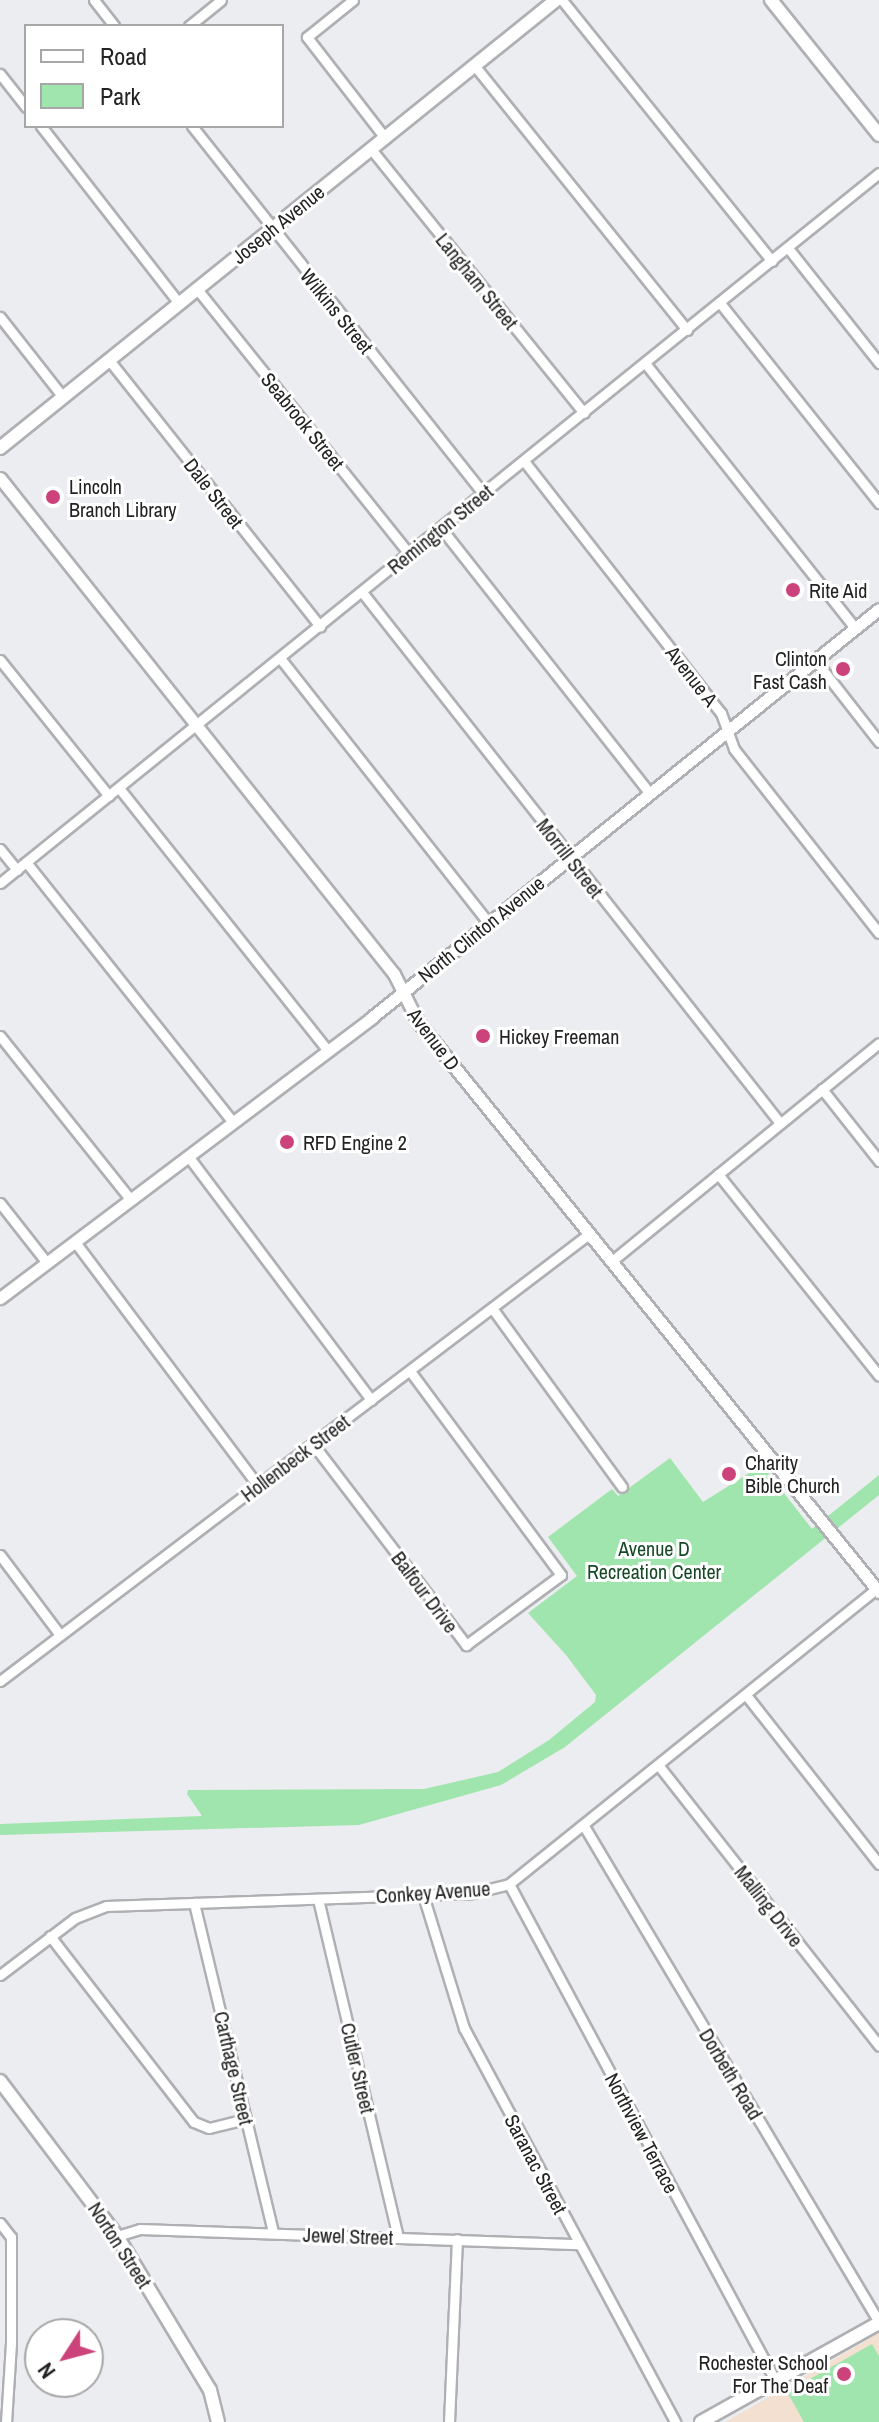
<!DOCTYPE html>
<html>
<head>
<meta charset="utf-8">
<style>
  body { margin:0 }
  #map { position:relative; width:879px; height:2422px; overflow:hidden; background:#ecedf0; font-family:"Archivo Narrow",sans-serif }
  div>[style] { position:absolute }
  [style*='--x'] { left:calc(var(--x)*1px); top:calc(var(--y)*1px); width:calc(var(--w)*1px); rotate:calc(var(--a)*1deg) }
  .education>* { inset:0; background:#f3e0d0 }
  .green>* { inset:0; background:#a0e5ae }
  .roads { filter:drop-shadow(2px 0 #afb0b3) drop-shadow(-2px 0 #afb0b3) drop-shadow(0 2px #afb0b3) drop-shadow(0 -2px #afb0b3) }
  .minor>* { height:9px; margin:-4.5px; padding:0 4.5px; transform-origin:4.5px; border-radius:4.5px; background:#fff }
  .tertiary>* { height:11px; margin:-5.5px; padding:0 5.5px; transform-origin:5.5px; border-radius:5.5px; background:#fff }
  .secondary>* { height:12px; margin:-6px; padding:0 6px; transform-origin:6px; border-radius:6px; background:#fff }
  .dots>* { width:22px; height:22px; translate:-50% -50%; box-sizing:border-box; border:4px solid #fff; border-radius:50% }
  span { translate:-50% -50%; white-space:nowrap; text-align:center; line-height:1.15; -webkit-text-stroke:6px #fff; paint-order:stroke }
  .street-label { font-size:20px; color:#232324 }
  .poi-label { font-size:20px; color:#232324 }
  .left { translate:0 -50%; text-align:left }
  .right { translate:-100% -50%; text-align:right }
  .park-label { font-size:20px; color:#164925 }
  .legend { position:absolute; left:24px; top:24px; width:260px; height:104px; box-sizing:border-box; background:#fff; border:2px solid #a7a7a7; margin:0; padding:10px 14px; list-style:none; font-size:24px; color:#232324 }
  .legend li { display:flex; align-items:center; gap:16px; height:40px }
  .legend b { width:40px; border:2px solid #a7a7a7 }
  .north { position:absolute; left:24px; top:2318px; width:80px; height:80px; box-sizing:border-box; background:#fff; border:2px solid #a7a7a7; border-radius:50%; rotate:234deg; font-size:22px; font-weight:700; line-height:32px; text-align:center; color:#232324 }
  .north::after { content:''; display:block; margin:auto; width:28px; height:36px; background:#cc427a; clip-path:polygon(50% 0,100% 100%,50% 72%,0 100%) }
</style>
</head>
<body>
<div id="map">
  <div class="education">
    <i style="clip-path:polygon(879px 2333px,879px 2422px,725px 2422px,785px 2388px)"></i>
  </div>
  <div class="green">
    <i style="clip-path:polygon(670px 1458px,703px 1502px,762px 1465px,812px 1529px,879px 1475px,879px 1495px,565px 1747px,501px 1785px,359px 1825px,0 1835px,0 1824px,202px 1816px,187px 1794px,188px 1790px,424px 1789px,498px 1772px,549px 1740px,595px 1702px,596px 1695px,566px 1655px,528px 1613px,577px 1576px,548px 1537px,612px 1489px,618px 1496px)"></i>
    <i style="clip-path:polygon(872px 2344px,879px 2356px,879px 2422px,804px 2422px,787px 2392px)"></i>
  </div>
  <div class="roads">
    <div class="minor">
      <i style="--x:94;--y:0;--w:33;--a:52"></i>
      <i style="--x:353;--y:0;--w:59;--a:141.2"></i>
      <i style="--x:307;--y:37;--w:128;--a:52.3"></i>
      <i style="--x:562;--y:0;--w:335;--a:51.2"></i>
      <i style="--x:189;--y:26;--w:41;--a:-39.1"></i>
      <i style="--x:474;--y:65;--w:340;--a:51.2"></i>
      <i style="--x:0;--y:74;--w:42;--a:51.8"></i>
      <i style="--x:41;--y:126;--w:224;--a:52.1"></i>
      <i style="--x:192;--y:126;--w:470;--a:51.6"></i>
      <i style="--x:371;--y:149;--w:339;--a:51.1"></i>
      <i style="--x:788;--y:248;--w:147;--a:51.6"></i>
      <i style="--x:197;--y:289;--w:339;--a:51.3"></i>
      <i style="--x:720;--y:303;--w:256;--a:51.5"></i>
      <i style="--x:0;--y:317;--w:102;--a:51.8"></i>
      <i style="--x:109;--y:360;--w:340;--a:51.6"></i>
      <i style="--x:645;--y:363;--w:338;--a:51.6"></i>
      <i style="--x:524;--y:461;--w:320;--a:52"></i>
      <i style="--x:721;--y:713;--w:38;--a:70"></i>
      <i style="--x:734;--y:749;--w:234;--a:51.8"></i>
      <i style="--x:441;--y:528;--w:338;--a:51.8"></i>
      <i style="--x:362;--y:592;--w:676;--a:51.79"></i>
      <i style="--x:280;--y:658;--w:338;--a:51.8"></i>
      <i style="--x:0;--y:660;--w:174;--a:51.3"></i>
      <i style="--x:815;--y:660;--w:104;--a:52"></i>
      <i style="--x:119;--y:788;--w:336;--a:51.5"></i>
      <i style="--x:0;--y:849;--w:27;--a:51"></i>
      <i style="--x:26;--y:862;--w:332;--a:51.5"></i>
      <i style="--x:0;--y:883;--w:1130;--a:-38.93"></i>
      <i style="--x:0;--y:1036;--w:210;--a:51.4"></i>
      <i style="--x:822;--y:1089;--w:92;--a:51.6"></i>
      <i style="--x:188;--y:1156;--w:305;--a:53.1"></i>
      <i style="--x:718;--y:1174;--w:258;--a:51.4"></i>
      <i style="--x:0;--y:1203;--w:76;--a:51.9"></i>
      <i style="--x:75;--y:1242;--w:305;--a:53.1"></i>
      <i style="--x:613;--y:1260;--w:343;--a:-39.2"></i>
      <i style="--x:492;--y:1308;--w:221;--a:54"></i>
      <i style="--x:313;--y:1444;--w:253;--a:52.7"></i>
      <i style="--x:466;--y:1645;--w:118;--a:-36.4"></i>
      <i style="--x:561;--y:1575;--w:254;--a:-126.5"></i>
      <i style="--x:0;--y:1555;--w:100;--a:53.1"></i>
      <i style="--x:0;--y:1681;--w:739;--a:-37.2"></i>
      <i style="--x:746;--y:1695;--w:215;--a:51.8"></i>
      <i style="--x:659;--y:1766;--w:356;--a:51.8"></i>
      <i style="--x:584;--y:1826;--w:577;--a:59.26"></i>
      <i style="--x:509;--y:1884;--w:565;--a:61.8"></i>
      <i style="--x:423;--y:1895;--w:139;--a:72.9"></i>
      <i style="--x:464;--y:2028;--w:447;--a:61.8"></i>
      <i style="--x:318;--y:1899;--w:348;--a:76.7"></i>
      <i style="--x:194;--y:1903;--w:339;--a:76.5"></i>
      <i style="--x:50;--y:1936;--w:235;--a:52.3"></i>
      <i style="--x:194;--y:2122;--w:16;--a:22"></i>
      <i style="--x:209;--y:2128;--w:38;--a:-14"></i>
      <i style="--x:0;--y:1975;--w:94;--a:-37.2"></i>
      <i style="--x:75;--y:1918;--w:33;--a:-21"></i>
      <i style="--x:106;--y:1906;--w:367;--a:-2"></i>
      <i style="--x:473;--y:1893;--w:37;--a:-14"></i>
      <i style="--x:509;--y:1884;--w:474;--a:-38.8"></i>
      <i style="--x:0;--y:2223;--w:18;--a:52"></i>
      <i style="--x:11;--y:2237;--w:106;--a:90"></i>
      <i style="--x:11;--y:2343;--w:79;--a:93.6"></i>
      <i style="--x:117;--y:2236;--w:24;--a:-17"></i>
      <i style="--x:140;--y:2229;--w:439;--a:2"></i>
      <i style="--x:449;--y:2422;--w:183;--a:-87.5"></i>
    </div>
    <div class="tertiary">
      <i style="--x:0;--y:478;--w:633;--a:51.54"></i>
      <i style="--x:394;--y:974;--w:54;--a:63.4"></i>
      <i style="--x:418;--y:1022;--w:733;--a:51.04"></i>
      <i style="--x:0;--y:1298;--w:465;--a:-37"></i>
      <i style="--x:371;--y:1018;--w:652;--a:-38.84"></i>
    </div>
    <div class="secondary">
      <i style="--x:771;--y:0;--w:173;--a:51.3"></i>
      <i style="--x:0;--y:448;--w:714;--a:-38.86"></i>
      <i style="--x:0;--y:2081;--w:194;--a:53"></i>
      <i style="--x:117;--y:2236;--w:180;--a:58.9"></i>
      <i style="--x:210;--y:2390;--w:33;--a:76"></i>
      <i style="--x:701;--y:2422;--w:204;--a:-29.1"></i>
    </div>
  </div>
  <div class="dots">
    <i style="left:53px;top:497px;background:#cc427a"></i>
    <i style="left:793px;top:590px;background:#cc427a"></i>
    <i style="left:843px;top:669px;background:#cc427a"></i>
    <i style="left:483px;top:1036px;background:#cc427a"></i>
    <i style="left:287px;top:1142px;background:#cc427a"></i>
    <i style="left:729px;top:1474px;background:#cc427a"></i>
    <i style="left:844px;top:2374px;background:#cc427a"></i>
  </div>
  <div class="street-label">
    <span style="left:278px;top:224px;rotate:-39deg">Joseph Avenue</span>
    <span style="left:477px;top:281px;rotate:51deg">Langham Street</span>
    <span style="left:337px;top:311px;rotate:51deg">Wilkins Street</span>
    <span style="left:303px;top:421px;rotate:51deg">Seabrook Street</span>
    <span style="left:214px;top:493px;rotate:52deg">Dale Street</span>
    <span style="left:440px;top:529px;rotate:-39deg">Remington Street</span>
    <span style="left:692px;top:676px;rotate:52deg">Avenue A</span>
    <span style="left:570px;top:858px;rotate:52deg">Morrill Street</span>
    <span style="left:481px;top:929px;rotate:-39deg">North Clinton Avenue</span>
    <span style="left:434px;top:1039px;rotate:53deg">Avenue D</span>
    <span style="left:295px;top:1458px;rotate:-37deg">Hollenbeck Street</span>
    <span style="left:425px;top:1592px;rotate:53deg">Balfour Drive</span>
    <span style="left:433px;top:1892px;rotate:-4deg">Conkey Avenue</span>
    <span style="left:769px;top:1906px;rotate:52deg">Malling Drive</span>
    <span style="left:234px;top:2068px;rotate:77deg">Carthage Street</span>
    <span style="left:358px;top:2068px;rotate:77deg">Cutler Street</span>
    <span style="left:731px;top:2074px;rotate:59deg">Dorbeth Road</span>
    <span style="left:642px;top:2133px;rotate:62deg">Northview Terrace</span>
    <span style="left:536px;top:2164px;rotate:62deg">Saranac Street</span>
    <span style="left:348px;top:2236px;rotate:2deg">Jewel Street</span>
    <span style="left:120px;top:2245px;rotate:57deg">Norton Street</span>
  </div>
  <div class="poi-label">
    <span class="left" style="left:69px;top:498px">Lincoln<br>Branch Library</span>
    <span class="left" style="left:809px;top:590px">Rite Aid</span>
    <span class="right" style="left:827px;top:670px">Clinton<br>Fast Cash</span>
    <span class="left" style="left:499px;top:1036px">Hickey Freeman</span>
    <span class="left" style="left:303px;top:1142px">RFD Engine 2</span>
    <span class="left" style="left:745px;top:1474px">Charity<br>Bible Church</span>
    <span class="right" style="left:828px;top:2374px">Rochester School<br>For The Deaf</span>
  </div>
  <div class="park-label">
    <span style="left:654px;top:1560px">Avenue D<br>Recreation Center</span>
  </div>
  <ul class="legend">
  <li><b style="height:10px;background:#fff"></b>Road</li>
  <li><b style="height:22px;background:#a0e5ae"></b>Park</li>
  </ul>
  <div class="north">N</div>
</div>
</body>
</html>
